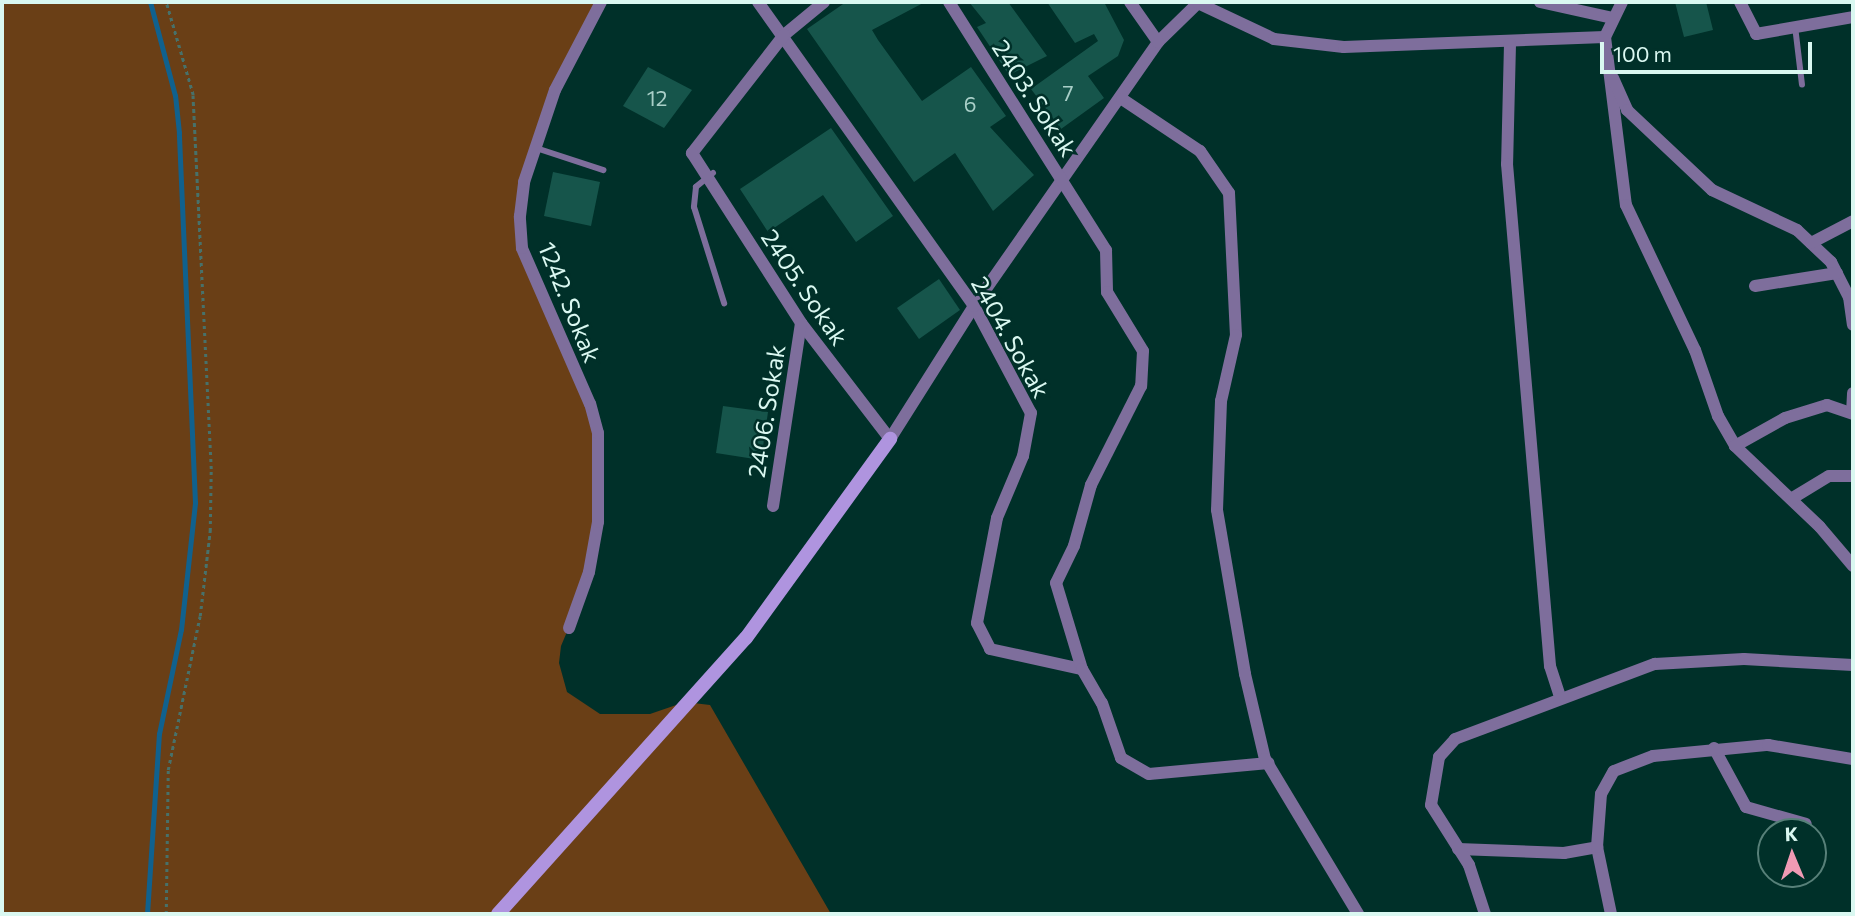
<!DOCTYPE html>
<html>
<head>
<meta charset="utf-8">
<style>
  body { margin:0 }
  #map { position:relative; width:1855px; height:916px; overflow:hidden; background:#003029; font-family:Commissioner,sans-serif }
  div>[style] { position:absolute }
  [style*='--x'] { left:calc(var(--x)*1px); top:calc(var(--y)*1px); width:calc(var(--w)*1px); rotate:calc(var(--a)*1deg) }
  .green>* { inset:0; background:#6a3f16 }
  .stream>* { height:4.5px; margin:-2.25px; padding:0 2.25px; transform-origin:2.25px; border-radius:2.25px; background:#10618e }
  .building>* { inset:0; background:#16554b }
  .path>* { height:2.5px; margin-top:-1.25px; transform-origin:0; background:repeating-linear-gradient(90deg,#47716a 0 3.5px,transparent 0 7px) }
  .lane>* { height:6px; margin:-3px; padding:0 3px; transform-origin:3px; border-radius:3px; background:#7e6e9c }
  .street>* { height:12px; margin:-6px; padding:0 6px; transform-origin:6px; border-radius:6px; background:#7e6e9c }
  .secondary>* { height:14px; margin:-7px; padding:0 7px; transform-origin:7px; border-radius:7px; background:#af94df }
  span { translate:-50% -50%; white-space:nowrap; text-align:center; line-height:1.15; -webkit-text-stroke:5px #003029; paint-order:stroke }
  .number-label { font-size:21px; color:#a9cfc8 }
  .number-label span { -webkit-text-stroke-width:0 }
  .street-label { font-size:24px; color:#daf8f1 }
  .frame { position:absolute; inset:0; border:4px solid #daf8f1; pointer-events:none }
  .north { position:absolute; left:1757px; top:818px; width:70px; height:70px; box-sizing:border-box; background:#003029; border:2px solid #578079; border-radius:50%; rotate:358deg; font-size:19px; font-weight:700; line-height:28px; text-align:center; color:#daf8f1 }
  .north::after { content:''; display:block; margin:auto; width:24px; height:32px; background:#f09ab4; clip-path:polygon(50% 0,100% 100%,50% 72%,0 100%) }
  .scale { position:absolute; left:1600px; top:42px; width:212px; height:32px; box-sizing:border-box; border:4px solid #daf8f1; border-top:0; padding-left:9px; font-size:21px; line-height:24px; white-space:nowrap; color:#daf8f1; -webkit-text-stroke:5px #003029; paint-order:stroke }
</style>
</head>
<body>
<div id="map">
  <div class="green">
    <i style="clip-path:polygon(2px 2px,601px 2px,579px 39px,524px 182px,523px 248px,590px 404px,601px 484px,580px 601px,561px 646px,559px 663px,567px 692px,600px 714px,650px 714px,685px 702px,710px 705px,831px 914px,2px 914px)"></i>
  </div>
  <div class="stream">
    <i style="--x:147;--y:914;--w:180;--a:-86.2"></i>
    <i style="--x:159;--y:734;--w:106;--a:-78.1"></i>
    <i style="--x:181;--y:630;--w:128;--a:-83.7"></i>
    <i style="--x:195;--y:503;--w:370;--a:-92.5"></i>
    <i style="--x:179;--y:133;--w:37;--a:-96"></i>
    <i style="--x:175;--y:96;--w:97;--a:-104.9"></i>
  </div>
  <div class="building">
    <i style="clip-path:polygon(846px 2px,925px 2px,872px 30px,878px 40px,922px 101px,971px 67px,1006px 116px,990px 127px,1034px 175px,993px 211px,955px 153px,914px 182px,807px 29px)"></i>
    <i style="clip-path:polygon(969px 2px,1008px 2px,1047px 56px,1009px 75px,977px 27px,986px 23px)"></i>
    <i style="clip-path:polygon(1047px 2px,1104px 2px,1124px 40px,1118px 56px,1088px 76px,1104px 98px,1061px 129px,1031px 89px,1098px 41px,1094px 34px,1075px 43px)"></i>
    <i style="clip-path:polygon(1675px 2px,1706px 2px,1713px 30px,1684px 37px)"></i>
    <i style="clip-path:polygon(648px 67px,692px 90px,664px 128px,623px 106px)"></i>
    <i style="clip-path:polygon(831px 128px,893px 216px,856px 242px,823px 195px,768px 232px,740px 189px)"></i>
    <i style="clip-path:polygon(553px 172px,600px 182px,591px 226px,544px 216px)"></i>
    <i style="clip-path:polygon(939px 279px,960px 310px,919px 339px,897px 308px)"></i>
    <i style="clip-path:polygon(723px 406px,768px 412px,761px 460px,716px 453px)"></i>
  </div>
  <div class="path">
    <i style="--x:166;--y:914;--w:144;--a:-89.2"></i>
    <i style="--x:168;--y:770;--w:157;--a:-78.3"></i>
    <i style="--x:200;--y:616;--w:86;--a:-83.3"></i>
    <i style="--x:210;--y:531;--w:62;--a:-89.1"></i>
    <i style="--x:211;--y:469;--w:374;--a:-92.8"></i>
    <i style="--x:193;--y:95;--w:97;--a:-106.2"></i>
  </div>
  <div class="lane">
    <i style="--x:1795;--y:26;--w:59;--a:83.2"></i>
    <i style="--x:536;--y:148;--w:71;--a:18.2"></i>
    <i style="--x:713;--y:173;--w:22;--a:141"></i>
    <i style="--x:696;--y:187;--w:20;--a:96"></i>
    <i style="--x:694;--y:207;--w:101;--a:72.6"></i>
  </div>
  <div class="street">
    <i style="--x:758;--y:2;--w:373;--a:54.6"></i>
    <i style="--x:974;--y:306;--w:121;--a:62"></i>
    <i style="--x:1031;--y:413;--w:44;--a:100.5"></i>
    <i style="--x:1023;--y:456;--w:67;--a:112.8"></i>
    <i style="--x:997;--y:518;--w:107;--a:100.8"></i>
    <i style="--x:977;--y:623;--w:29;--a:63"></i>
    <i style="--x:990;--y:649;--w:94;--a:12.3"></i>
    <i style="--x:824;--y:2;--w:52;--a:140.5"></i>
    <i style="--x:784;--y:35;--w:150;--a:127.9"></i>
    <i style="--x:692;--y:153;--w:202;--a:57.3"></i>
    <i style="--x:801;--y:323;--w:146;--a:52.5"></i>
    <i style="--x:890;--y:439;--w:157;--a:-57.7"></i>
    <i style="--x:974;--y:306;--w:322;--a:-55.1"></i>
    <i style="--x:1158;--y:42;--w:57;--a:-44.3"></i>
    <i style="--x:949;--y:2;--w:294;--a:57.7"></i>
    <i style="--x:1106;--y:250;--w:42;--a:88.6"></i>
    <i style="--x:1107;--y:292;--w:69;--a:58.6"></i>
    <i style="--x:1143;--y:351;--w:35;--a:93"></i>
    <i style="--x:1141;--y:386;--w:111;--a:116.8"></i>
    <i style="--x:1091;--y:485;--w:63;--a:105.6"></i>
    <i style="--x:1074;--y:546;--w:41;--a:115.9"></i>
    <i style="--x:1056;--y:583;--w:90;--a:73.2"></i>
    <i style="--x:1082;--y:669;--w:39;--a:60"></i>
    <i style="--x:1102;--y:703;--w:58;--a:70.9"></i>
    <i style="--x:1121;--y:758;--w:32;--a:30"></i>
    <i style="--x:1149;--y:774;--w:120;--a:-5.3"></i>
    <i style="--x:1130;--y:2;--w:49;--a:55"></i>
    <i style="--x:1540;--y:2;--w:75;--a:12.4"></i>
    <i style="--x:1740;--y:2;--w:36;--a:63"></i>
    <i style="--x:1756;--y:34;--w:98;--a:-9.9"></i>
    <i style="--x:1198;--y:3;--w:84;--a:25.3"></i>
    <i style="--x:1274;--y:39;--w:70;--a:6.5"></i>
    <i style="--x:1344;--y:47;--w:261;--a:-2.2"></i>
    <i style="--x:1605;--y:37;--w:169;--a:82.9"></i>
    <i style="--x:1626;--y:205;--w:161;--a:64.6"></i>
    <i style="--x:1695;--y:350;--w:70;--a:70.8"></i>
    <i style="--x:1718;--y:416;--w:34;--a:60"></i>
    <i style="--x:1735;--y:446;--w:117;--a:43.6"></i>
    <i style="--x:1820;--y:527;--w:51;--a:49.8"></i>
    <i style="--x:1605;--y:37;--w:39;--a:-64"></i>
    <i style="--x:1510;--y:44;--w:120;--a:91.4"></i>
    <i style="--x:1507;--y:164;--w:504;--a:85.1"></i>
    <i style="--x:1550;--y:666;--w:32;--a:72"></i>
    <i style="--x:1613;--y:78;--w:35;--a:66"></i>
    <i style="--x:1627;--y:110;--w:117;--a:43.3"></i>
    <i style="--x:1712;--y:190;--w:94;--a:25.2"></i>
    <i style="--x:1797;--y:230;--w:47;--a:43.3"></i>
    <i style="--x:1831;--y:262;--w:39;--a:63"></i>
    <i style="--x:1849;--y:297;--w:28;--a:82"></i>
    <i style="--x:1122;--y:99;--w:94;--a:33.7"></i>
    <i style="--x:1200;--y:151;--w:51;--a:55.4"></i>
    <i style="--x:1229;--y:193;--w:142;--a:87.2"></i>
    <i style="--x:1236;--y:335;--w:68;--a:102.8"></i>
    <i style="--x:1221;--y:401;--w:109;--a:92.1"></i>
    <i style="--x:1217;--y:510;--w:166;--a:80.3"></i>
    <i style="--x:1245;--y:674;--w:87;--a:76.8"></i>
    <i style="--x:1265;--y:759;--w:181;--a:59"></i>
    <i style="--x:1811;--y:243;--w:47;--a:-27.6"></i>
    <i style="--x:1755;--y:286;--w:83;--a:-9"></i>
    <i style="--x:1852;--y:413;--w:20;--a:-87"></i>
    <i style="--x:1735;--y:446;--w:57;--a:-29.2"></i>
    <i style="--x:1785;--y:418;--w:44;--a:-17.2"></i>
    <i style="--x:1827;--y:405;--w:28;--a:19"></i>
    <i style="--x:1791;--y:499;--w:44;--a:-31.2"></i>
    <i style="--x:1829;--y:476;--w:24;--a:0"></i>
    <i style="--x:773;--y:506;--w:185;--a:-81.3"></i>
    <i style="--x:569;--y:628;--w:59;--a:-70.3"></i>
    <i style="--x:589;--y:572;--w:51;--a:-79.8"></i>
    <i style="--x:598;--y:522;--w:89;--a:-90"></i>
    <i style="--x:598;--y:433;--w:30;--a:-105"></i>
    <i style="--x:590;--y:404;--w:170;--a:-113.6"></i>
    <i style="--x:522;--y:248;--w:32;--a:-94"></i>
    <i style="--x:520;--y:216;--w:34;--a:-83"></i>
    <i style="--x:524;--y:182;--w:97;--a:-71.4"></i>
    <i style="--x:555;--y:90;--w:99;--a:-62.4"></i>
    <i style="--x:1714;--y:748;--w:67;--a:61.5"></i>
    <i style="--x:1746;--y:807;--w:62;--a:15.8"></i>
    <i style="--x:1458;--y:849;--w:106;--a:2.2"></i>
    <i style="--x:1564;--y:853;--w:34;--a:-10"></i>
    <i style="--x:1485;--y:914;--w:52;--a:-108.1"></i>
    <i style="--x:1469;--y:865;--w:71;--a:-122.3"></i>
    <i style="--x:1431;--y:805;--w:49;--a:-80.5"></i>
    <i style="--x:1439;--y:757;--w:24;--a:-48"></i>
    <i style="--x:1455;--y:739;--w:214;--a:-20.6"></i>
    <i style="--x:1655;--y:664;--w:89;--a:-3.2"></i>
    <i style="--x:1744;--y:659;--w:109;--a:3.2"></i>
    <i style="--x:1611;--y:914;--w:68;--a:-101.8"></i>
    <i style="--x:1597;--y:847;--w:53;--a:-85.7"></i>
    <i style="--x:1601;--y:794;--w:26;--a:-61"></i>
    <i style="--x:1614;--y:771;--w:42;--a:-21"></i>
    <i style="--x:1653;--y:756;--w:116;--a:-5.5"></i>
    <i style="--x:1768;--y:745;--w:86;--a:9.4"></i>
  </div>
  <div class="secondary">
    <i style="--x:498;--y:914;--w:371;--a:-48.1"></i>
    <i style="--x:746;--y:638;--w:246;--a:-54.1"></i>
  </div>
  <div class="number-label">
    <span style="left:1068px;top:93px">7</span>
    <span style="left:657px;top:98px">12</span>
    <span style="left:970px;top:104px">6</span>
  </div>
  <div class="street-label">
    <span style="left:1035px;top:98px;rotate:57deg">2403. Sokak</span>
    <span style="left:805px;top:287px;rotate:56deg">2405. Sokak</span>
    <span style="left:570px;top:302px;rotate:68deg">1242. Sokak</span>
    <span style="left:1011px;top:337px;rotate:61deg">2404. Sokak</span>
    <span style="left:766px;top:411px;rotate:-81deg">2406. Sokak</span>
  </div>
  <div class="frame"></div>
  <div class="north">K</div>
  <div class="scale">100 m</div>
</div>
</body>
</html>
